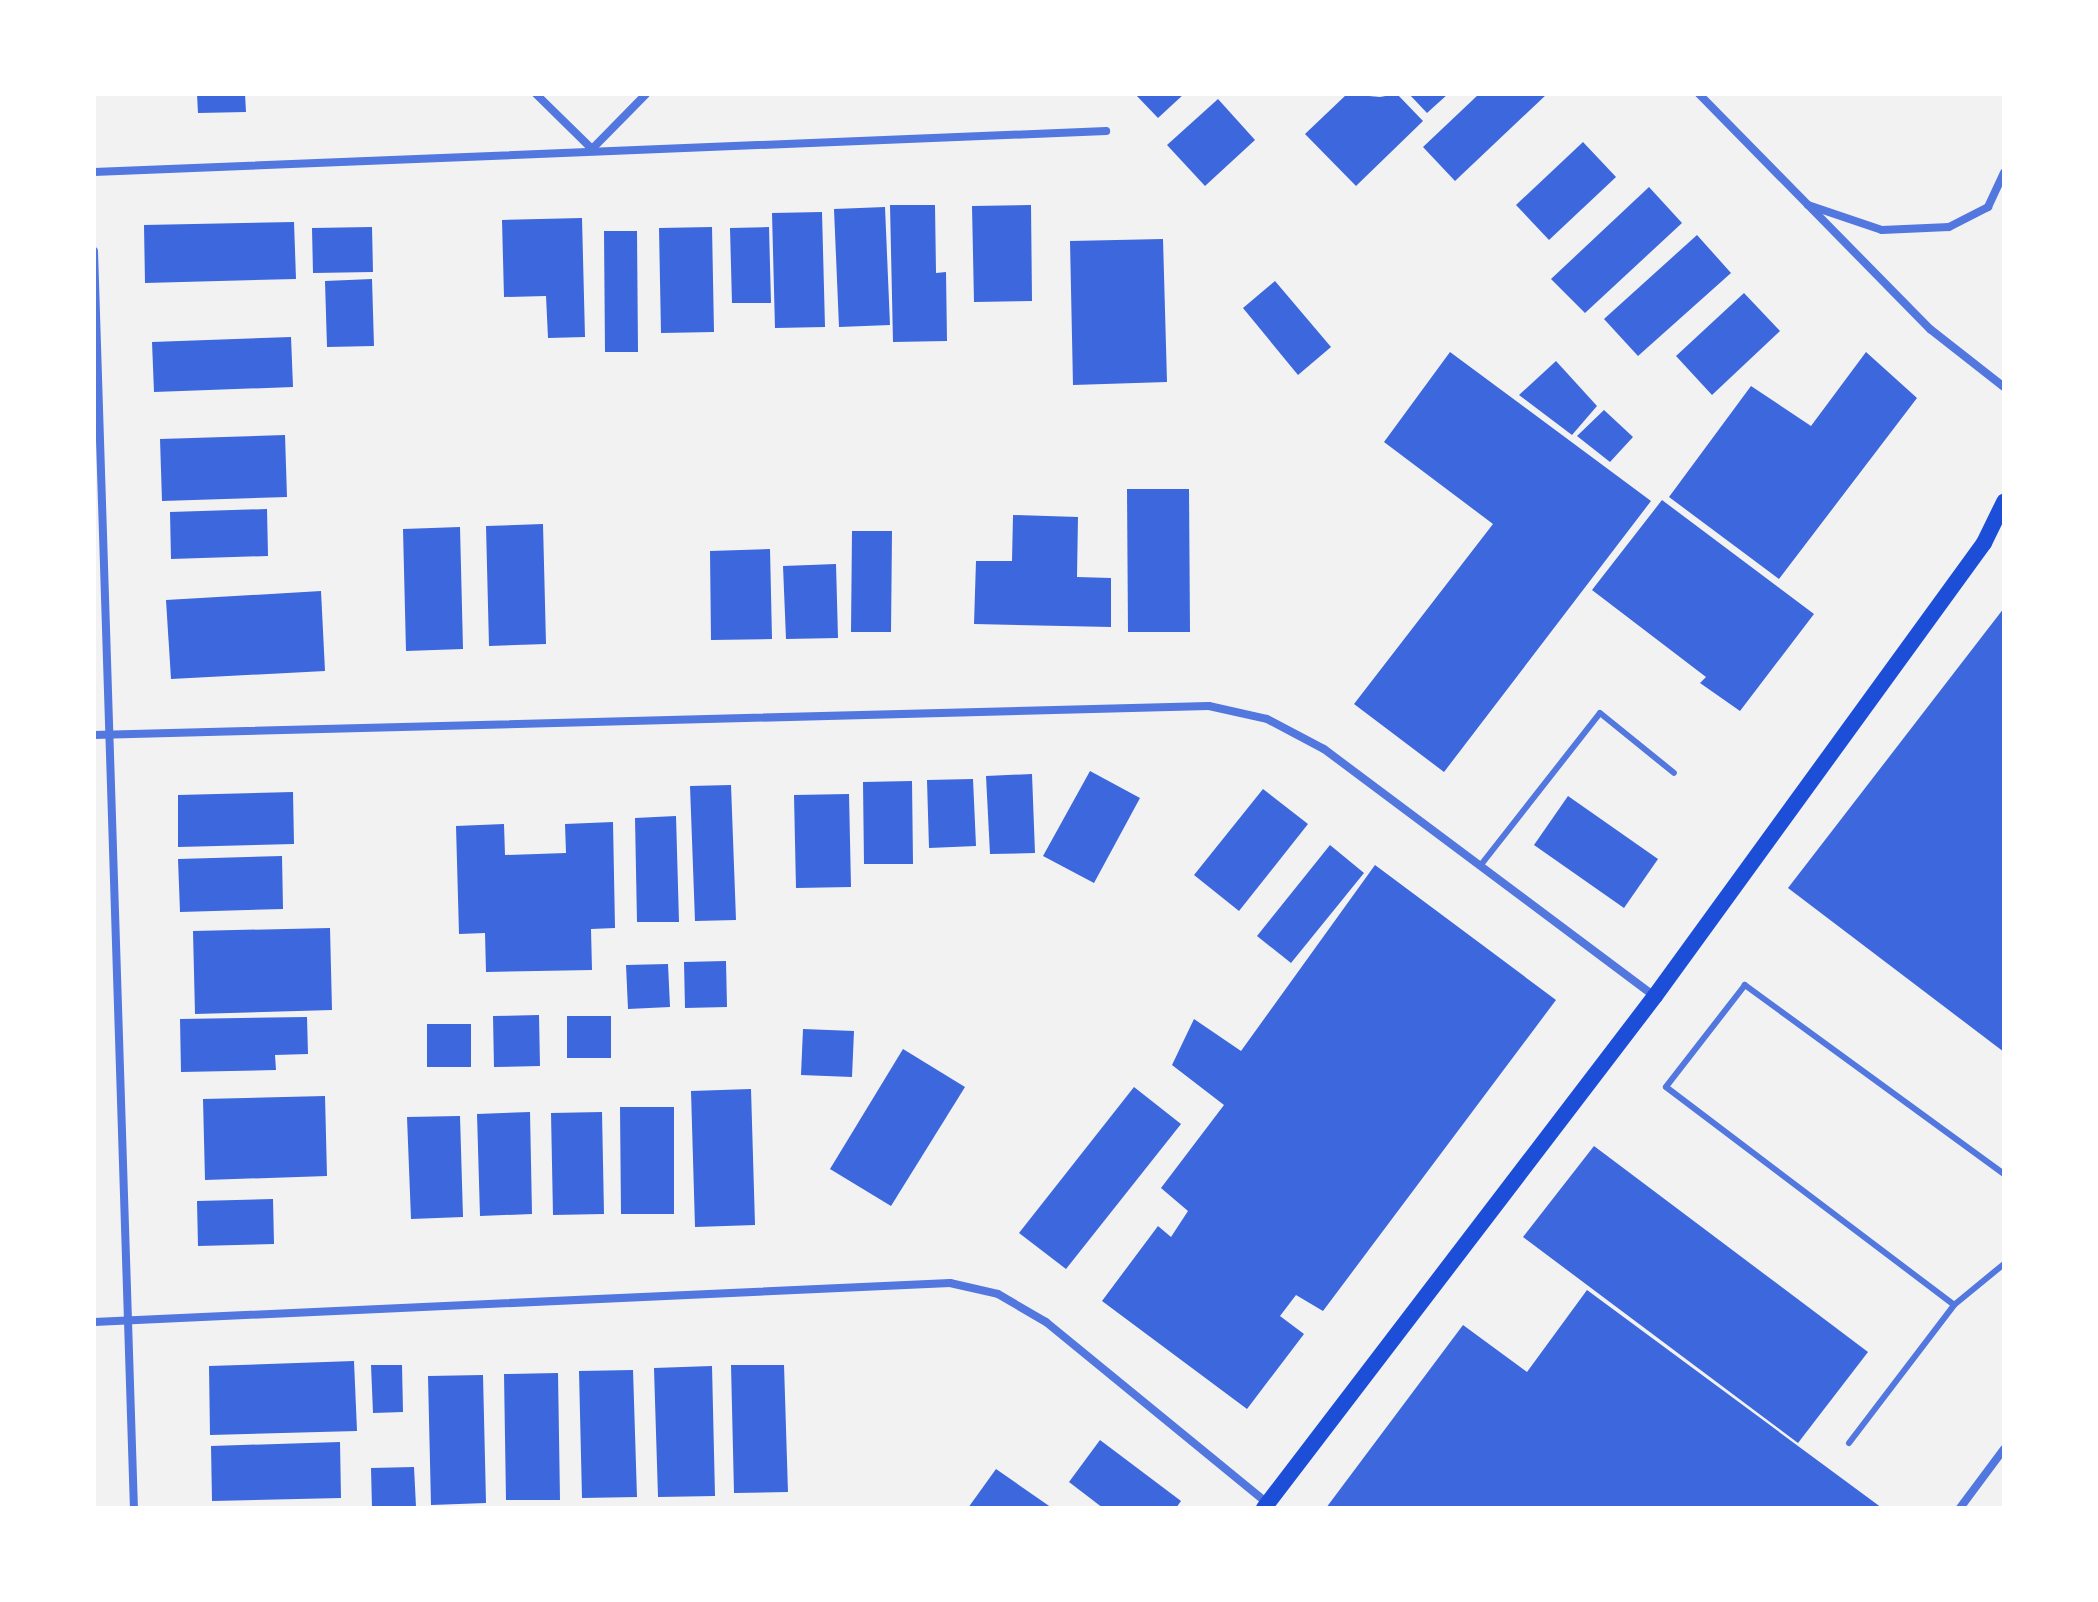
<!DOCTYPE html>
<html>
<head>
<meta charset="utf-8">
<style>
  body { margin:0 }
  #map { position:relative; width:2098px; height:1602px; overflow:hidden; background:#f2f2f2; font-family:Roboto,sans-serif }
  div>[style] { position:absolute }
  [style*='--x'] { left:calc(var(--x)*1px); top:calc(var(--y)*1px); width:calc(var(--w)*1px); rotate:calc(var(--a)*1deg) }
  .building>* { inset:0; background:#3d67dc }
  .service>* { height:6px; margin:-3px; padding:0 3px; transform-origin:3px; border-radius:3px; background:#5277de }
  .minor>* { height:8px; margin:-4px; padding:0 4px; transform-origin:4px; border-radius:4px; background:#5277de }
  .secondary>* { height:16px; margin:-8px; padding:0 8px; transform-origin:8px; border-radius:8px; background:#1d4ed8 }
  span { translate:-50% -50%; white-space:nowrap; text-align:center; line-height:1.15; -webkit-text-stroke:6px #fff; paint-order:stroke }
  .frame { position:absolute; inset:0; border:96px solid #fff; pointer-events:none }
</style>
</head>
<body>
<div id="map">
  <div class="building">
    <i style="clip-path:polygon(197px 94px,245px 94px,246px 112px,198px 113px)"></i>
    <i style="clip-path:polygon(1135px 94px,1184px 94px,1158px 118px)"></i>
    <i style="clip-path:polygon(1347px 94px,1380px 97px,1397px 94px,1423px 121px,1356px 186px,1305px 134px)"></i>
    <i style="clip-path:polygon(1409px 94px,1448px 94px,1427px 113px)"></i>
    <i style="clip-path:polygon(1479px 94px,1547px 94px,1455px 181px,1423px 147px)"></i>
    <i style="clip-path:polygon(1218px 99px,1255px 140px,1205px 186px,1167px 145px)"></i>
    <i style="clip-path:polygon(1583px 142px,1616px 177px,1549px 240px,1516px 205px)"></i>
    <i style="clip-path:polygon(1649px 187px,1682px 223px,1585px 313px,1551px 279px)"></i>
    <i style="clip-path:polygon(890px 205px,935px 205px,936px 273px,946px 272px,947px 341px,893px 342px)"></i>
    <i style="clip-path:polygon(1031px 205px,1032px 301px,974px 302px,972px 206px)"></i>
    <i style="clip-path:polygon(885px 207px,890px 325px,839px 327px,834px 209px)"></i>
    <i style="clip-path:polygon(822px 212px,825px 327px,775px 328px,772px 213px)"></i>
    <i style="clip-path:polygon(582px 218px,585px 337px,548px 338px,546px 296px,504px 297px,502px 220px)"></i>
    <i style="clip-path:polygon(294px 222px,296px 279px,145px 283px,144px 225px)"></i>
    <i style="clip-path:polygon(372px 227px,373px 272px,313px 273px,312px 228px)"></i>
    <i style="clip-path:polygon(712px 227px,714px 332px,661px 333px,659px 228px)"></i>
    <i style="clip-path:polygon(769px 227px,771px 303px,732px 303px,730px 228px)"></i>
    <i style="clip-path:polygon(604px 231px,637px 231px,638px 352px,605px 352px)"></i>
    <i style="clip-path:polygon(1697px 235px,1731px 273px,1638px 356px,1604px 319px)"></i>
    <i style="clip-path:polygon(1163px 239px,1167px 382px,1073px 385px,1070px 241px)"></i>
    <i style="clip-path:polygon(372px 279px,374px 346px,327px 347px,325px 281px)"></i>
    <i style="clip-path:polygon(1275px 281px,1331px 347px,1298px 375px,1243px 308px)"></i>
    <i style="clip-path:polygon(1744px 293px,1780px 331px,1712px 395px,1676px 356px)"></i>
    <i style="clip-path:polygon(291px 337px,293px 387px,154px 392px,152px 342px)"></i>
    <i style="clip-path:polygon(1450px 352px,1651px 501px,1444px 772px,1354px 704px,1493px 524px,1384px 442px)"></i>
    <i style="clip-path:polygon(1866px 352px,1917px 398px,1779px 579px,1669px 497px,1751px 386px,1811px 426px)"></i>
    <i style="clip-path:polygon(1556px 361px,1597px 406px,1572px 435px,1519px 395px)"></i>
    <i style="clip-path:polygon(1604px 410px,1633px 437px,1610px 462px,1577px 436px)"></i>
    <i style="clip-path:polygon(285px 435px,287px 497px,162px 501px,160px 439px)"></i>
    <i style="clip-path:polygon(1127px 489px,1189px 489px,1190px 632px,1128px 632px)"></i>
    <i style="clip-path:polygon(1662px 500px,1814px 614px,1740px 711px,1700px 683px,1706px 677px,1592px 590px)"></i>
    <i style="clip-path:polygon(267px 509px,268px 556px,171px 559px,170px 512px)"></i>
    <i style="clip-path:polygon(1013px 515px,1078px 517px,1077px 577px,1111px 578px,1111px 627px,974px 624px,976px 561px,1012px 561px)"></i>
    <i style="clip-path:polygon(543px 524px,546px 644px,489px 646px,486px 526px)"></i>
    <i style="clip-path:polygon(460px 527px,463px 649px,406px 651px,403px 529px)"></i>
    <i style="clip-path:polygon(852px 531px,892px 531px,891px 632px,851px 632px)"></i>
    <i style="clip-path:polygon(770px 549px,772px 639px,711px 640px,710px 551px)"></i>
    <i style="clip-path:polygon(836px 564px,838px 638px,786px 639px,783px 566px)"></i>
    <i style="clip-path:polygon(321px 591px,325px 671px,171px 679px,166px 600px)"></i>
    <i style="clip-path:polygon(2004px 608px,2004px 1052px,1788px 888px)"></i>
    <i style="clip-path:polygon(1090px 771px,1140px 798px,1094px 883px,1043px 856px)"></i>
    <i style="clip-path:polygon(1032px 774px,1035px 853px,990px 854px,986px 776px)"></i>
    <i style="clip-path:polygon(973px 779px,976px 846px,929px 848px,927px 780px)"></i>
    <i style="clip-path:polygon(912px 781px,913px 864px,864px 864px,863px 782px)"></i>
    <i style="clip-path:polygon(731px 785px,736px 920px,695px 921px,690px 786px)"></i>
    <i style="clip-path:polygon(1263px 789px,1308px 824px,1239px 911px,1194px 875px)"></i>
    <i style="clip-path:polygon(293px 792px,294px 844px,178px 847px,178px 795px)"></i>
    <i style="clip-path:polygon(849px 794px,851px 887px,796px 888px,794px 795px)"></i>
    <i style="clip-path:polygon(1568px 796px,1658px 859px,1624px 908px,1534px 845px)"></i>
    <i style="clip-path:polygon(676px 816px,679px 922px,637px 922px,635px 818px)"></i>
    <i style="clip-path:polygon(613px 822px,615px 928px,591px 929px,592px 970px,486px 972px,485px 933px,459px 934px,456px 826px,504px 824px,505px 855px,566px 853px,565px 824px)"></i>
    <i style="clip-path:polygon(1330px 845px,1364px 873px,1291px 963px,1257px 936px)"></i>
    <i style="clip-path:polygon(282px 856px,283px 909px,180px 912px,178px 859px)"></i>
    <i style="clip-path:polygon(1375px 865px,1556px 1000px,1323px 1311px,1296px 1295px,1280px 1316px,1304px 1334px,1247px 1409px,1102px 1301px,1158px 1226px,1171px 1237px,1188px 1211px,1161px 1188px,1224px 1105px,1172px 1065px,1194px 1019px,1241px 1051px)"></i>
    <i style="clip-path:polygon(330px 928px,332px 1010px,195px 1014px,193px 931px)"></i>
    <i style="clip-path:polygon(726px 961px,727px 1007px,685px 1008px,684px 962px)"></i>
    <i style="clip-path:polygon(668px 964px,670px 1007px,628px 1009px,626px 965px)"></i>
    <i style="clip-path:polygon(539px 1015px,540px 1066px,494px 1067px,493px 1016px)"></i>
    <i style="clip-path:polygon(567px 1016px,611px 1016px,611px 1058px,567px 1058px)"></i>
    <i style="clip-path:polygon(307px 1017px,308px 1054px,275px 1055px,276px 1070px,181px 1072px,180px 1019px)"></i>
    <i style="clip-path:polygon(427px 1024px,471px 1024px,471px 1067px,427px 1067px)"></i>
    <i style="clip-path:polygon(803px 1029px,854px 1031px,852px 1077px,801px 1075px)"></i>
    <i style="clip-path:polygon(903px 1049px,965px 1087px,891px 1206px,830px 1169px)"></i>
    <i style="clip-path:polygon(1134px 1087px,1181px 1124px,1066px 1269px,1019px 1233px)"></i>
    <i style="clip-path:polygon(751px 1089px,755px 1225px,695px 1227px,691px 1091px)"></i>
    <i style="clip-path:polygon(325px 1096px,327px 1176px,205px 1180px,203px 1099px)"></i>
    <i style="clip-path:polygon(620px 1107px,674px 1107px,674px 1214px,621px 1214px)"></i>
    <i style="clip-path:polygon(530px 1112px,532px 1214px,480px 1216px,477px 1114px)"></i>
    <i style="clip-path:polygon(602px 1112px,604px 1214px,553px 1215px,551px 1113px)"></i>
    <i style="clip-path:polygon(460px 1116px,463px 1217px,411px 1219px,407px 1117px)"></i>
    <i style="clip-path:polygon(1594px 1146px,1868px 1352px,1798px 1443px,1523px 1237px)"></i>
    <i style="clip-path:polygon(273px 1199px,274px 1244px,198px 1246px,197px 1201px)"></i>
    <i style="clip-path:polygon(1587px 1290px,1882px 1508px,1326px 1508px,1463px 1325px,1527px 1372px)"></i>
    <i style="clip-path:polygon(354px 1361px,357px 1431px,210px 1435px,209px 1366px)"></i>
    <i style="clip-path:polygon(371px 1365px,402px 1365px,403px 1412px,373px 1413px)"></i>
    <i style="clip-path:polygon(731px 1365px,784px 1365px,788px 1492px,734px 1493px)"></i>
    <i style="clip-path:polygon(712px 1366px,715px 1496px,658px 1497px,654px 1368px)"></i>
    <i style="clip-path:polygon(633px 1370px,637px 1497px,582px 1498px,579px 1371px)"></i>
    <i style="clip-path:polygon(558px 1373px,560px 1500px,506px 1500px,504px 1374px)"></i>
    <i style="clip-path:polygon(483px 1375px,486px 1503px,431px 1505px,428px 1376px)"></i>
    <i style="clip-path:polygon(1100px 1440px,1181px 1501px,1176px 1508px,1103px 1508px,1069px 1482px)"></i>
    <i style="clip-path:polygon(340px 1442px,341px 1498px,212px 1501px,211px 1446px)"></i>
    <i style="clip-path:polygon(414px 1467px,416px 1507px,372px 1508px,371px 1468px)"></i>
    <i style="clip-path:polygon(996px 1469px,1052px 1508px,968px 1508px)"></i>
  </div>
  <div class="service">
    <i style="--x:1480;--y:866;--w:194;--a:-51.9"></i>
    <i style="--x:1600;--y:713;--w:95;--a:39"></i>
    <i style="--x:2004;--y:1174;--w:321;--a:-143.9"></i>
    <i style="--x:1745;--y:985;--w:129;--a:127.8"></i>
    <i style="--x:1666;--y:1087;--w:361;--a:37.1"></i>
    <i style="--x:1954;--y:1305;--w:65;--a:-39.4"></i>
    <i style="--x:1849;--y:1443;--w:173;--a:-52.7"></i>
  </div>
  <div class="minor">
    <i style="--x:536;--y:94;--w:78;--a:44.5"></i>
    <i style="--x:592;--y:149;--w:77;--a:-45.5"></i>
    <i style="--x:1699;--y:94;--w:330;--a:45.5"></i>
    <i style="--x:1930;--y:329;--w:94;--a:38.1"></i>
    <i style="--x:94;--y:172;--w:1013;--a:-2.32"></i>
    <i style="--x:1808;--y:205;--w:78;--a:18.7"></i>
    <i style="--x:1882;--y:230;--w:67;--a:-2.6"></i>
    <i style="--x:1949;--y:227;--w:44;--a:-27.1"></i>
    <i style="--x:1988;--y:207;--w:38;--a:-65"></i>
    <i style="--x:94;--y:251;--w:1258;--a:88.18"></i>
    <i style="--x:94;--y:735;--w:1115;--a:-1.49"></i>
    <i style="--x:1209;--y:706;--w:59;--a:12.6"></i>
    <i style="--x:1267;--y:719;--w:64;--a:27.8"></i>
    <i style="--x:1324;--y:749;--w:412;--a:36.8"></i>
    <i style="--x:94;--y:1322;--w:857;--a:-2.61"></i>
    <i style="--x:950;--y:1283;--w:49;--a:12.9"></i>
    <i style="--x:998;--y:1294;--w:56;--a:30.3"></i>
    <i style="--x:1046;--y:1322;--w:286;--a:39.3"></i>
    <i style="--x:1960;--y:1508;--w:74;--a:-53.3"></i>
  </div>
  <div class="secondary">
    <i style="--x:1264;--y:1508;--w:644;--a:-52.63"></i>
    <i style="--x:1655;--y:996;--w:560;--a:-54.01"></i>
    <i style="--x:1984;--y:543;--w:46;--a:-64"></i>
  </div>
  <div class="frame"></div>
</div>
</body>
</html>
